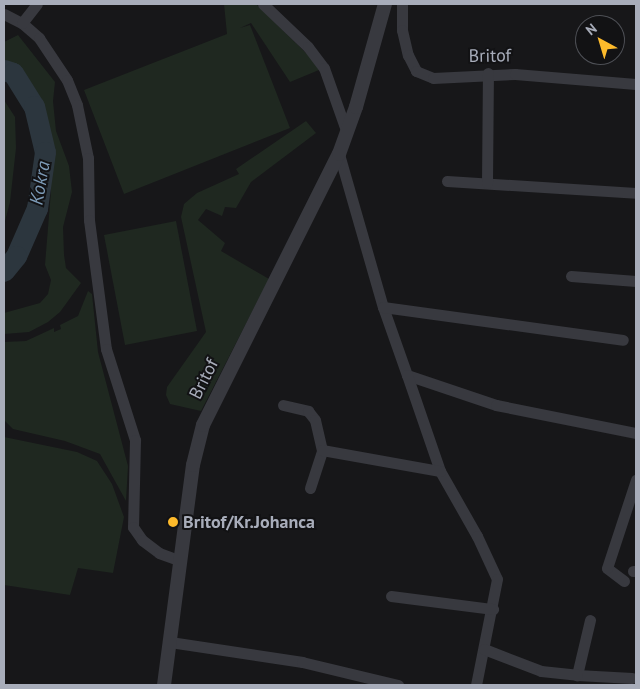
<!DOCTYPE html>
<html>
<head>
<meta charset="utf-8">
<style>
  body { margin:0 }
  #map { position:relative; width:640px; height:689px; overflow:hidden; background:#171719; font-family:"PT Sans",sans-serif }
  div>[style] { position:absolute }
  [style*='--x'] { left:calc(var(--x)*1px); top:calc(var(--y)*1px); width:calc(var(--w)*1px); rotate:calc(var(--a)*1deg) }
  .green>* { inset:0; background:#1f2820 }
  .river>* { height:21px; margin:-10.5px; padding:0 10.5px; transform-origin:10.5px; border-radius:10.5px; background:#2c363e }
  .minor>* { height:11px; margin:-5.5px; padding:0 5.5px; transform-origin:5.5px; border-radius:5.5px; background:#38393f }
  .tertiary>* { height:14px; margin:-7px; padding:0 7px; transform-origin:7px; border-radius:7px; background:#38393f }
  .dots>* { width:14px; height:14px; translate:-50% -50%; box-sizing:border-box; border:2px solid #121214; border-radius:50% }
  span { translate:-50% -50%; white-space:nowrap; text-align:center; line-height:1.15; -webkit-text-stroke:4px #121214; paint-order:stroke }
  .street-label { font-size:18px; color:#a8adba }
  .poi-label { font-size:18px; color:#a8adba; font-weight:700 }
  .left { translate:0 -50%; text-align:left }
  .water-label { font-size:19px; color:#7d9bb7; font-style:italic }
  .frame { position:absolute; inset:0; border:5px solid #a8adba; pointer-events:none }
  .north { position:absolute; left:575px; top:15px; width:50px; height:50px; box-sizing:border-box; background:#121214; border:1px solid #4e5056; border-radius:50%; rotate:321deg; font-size:14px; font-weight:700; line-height:20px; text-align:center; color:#a8adba }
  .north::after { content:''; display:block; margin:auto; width:18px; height:22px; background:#fdba2b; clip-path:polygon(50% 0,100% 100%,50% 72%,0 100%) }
</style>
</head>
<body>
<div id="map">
  <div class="green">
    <i style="clip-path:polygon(224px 4px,256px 4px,310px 57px,319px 70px,290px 82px,251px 23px,240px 28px,250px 25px,290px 128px,124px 194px,84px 90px,227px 34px)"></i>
    <i style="clip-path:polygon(18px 35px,55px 82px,53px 101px,56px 131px,69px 166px,72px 192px,63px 227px,64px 255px,66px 268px,81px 283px,60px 312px,48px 322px,29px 332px,4px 334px,4px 313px,40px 303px,48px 294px,51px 280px,45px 265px,51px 191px,49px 163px,35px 107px,24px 82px,4px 63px,4px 42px)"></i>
    <i style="clip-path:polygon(4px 100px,15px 117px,16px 148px,10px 202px,4px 225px)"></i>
    <i style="clip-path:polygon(306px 121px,316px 133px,251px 182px,236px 208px,225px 207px,222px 216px,206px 209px,198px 220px,225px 243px,221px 251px,269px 279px,201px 411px,170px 404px,166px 395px,167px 387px,206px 332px,181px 217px,184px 204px,197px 193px,239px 174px,236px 169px)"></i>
    <i style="clip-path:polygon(176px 221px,197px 331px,125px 345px,104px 235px)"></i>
    <i style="clip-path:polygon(88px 291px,92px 294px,98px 352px,128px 466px,126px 501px,100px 454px,65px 441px,13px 429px,4px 420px,4px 342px,26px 341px,54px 328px,54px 332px,61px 329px,60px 325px,78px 316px)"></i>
    <i style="clip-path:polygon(4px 437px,77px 452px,97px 461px,112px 484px,124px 517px,113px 573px,78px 568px,70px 595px,4px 585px)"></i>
  </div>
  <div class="river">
    <i style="--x:4;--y:70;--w:9;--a:18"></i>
    <i style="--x:13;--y:73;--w:39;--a:58"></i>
    <i style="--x:34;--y:106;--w:47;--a:76.6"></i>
    <i style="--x:45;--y:152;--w:57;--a:98.1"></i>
    <i style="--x:37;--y:208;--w:52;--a:113.6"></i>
    <i style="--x:16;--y:256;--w:19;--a:129"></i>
  </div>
  <div class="minor">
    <i style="--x:263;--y:4;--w:62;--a:43.7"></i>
    <i style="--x:308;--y:47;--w:26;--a:53"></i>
    <i style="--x:324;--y:68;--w:69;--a:70.5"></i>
    <i style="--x:402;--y:4;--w:26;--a:90"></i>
    <i style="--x:402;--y:30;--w:26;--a:77"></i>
    <i style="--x:408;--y:55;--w:18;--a:63"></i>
    <i style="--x:416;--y:71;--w:18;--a:22"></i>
    <i style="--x:433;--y:78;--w:82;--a:-2.8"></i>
    <i style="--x:515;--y:74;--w:121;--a:4.7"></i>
    <i style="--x:4;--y:14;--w:20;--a:27"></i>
    <i style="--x:22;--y:23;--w:23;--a:41"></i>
    <i style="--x:39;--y:38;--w:50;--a:56.3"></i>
    <i style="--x:67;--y:80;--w:27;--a:68"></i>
    <i style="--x:77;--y:105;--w:54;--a:78.3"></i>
    <i style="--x:88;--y:158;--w:62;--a:89.1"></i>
    <i style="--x:89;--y:220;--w:130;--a:82.5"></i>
    <i style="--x:106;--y:349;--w:96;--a:72.3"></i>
    <i style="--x:135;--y:440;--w:87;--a:91.3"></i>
    <i style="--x:133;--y:527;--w:16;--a:55"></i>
    <i style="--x:142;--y:540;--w:21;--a:37"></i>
    <i style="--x:159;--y:553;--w:23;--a:20"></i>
    <i style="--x:22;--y:23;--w:24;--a:-52"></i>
    <i style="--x:339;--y:154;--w:159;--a:74"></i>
    <i style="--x:383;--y:307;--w:72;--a:70.6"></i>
    <i style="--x:407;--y:375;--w:94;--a:18.6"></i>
    <i style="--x:496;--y:405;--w:143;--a:11.3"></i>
    <i style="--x:447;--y:181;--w:189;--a:3.6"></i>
    <i style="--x:487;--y:183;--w:110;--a:-89.5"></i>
    <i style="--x:571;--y:276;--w:65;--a:4.4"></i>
    <i style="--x:383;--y:307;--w:242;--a:7.8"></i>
    <i style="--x:407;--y:375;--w:102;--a:71"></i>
    <i style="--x:440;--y:471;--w:75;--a:60.4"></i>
    <i style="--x:477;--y:536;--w:47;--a:65.1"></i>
    <i style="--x:497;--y:579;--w:108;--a:101.2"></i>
    <i style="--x:283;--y:405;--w:26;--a:13"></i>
    <i style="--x:308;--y:411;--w:11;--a:52"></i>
    <i style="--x:315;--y:420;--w:31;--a:77"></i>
    <i style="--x:310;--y:488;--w:40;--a:-72"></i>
    <i style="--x:322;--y:450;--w:120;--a:10.1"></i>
    <i style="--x:633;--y:571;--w:3;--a:0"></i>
    <i style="--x:624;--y:581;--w:21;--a:-143"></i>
    <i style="--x:607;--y:568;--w:93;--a:-71.8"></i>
    <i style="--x:391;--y:596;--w:103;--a:7.3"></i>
    <i style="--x:590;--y:620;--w:57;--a:103.3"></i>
    <i style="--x:577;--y:675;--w:55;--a:3.1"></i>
    <i style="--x:170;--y:642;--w:134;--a:8.6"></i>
    <i style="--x:302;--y:662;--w:99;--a:13.5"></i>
    <i style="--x:484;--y:649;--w:61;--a:21.1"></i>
    <i style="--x:541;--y:671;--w:36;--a:6"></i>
  </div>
  <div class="tertiary">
    <i style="--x:164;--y:685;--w:222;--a:-82.5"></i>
    <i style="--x:193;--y:465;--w:41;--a:-76"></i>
    <i style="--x:203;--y:425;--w:303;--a:-63.4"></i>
    <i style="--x:339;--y:154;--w:50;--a:-70.1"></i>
    <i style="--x:356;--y:107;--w:107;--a:-74.3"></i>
  </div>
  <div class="dots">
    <i style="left:173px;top:522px;background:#fdba2b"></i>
  </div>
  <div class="street-label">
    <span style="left:490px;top:56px;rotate:-1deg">Britof</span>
    <span style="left:204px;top:379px;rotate:-63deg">Britof</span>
  </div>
  <div class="poi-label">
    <span class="left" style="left:183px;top:522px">Britof/Kr.Johanca</span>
  </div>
  <div class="water-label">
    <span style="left:40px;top:183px;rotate:-80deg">Kokra</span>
  </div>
  <div class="frame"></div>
  <div class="north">N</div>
</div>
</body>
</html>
